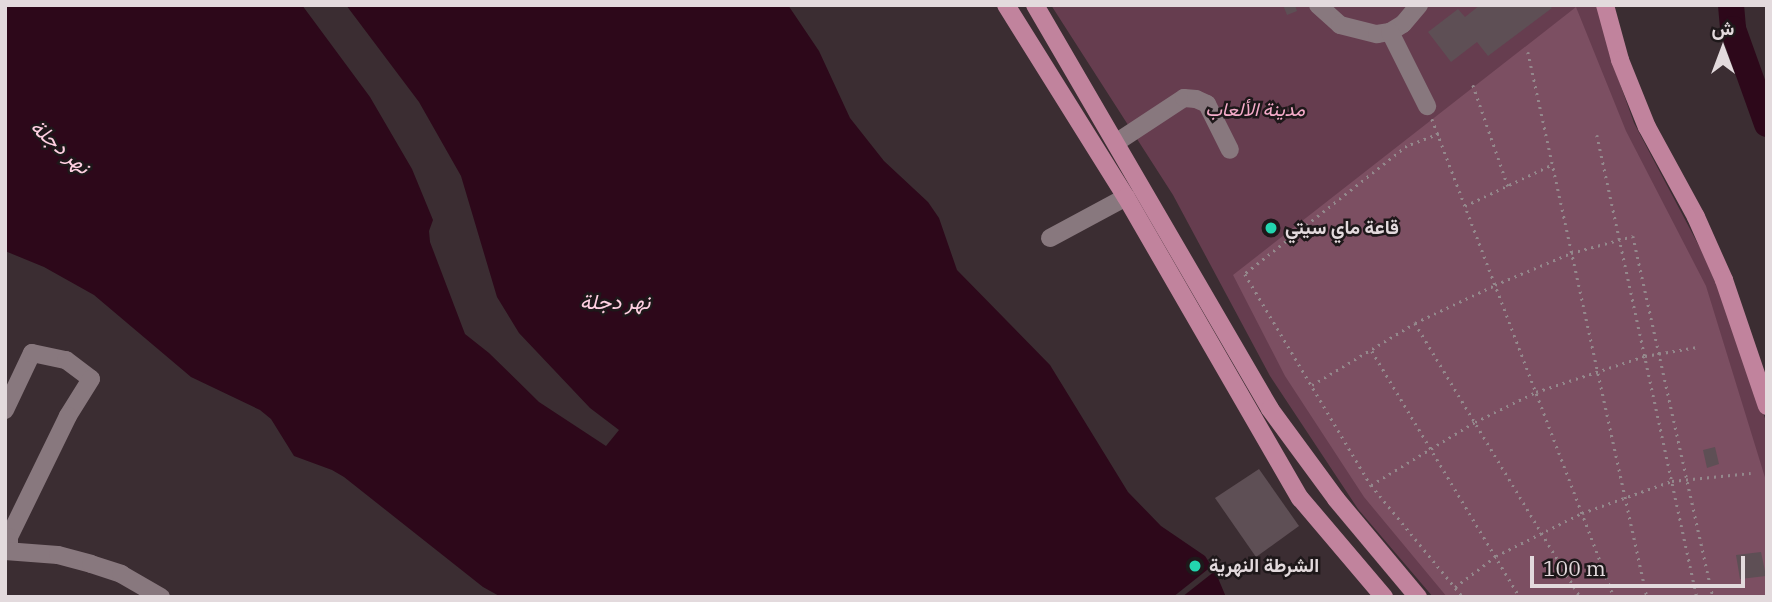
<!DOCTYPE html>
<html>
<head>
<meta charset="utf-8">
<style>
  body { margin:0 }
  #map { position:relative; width:1772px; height:602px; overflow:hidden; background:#3b2d32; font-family:"IBM Plex Serif",Vazirmatn,serif }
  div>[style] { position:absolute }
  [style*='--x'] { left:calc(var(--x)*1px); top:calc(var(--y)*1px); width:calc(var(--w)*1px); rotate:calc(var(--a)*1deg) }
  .green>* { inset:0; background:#663d4f }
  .forest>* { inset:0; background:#7c4f62 }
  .water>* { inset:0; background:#2d081a }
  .pier>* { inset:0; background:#3b2d32 }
  .river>* { height:26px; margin:-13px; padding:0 13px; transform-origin:13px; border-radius:13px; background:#2d081a }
  .building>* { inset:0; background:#5e4f55 }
  .path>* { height:2.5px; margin-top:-1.25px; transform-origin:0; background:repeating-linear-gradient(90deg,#94888c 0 2px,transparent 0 7px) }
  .minor>* { height:18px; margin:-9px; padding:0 9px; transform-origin:9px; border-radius:9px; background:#88787e }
  .major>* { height:18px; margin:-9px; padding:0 9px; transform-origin:9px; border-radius:9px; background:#c1839d }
  .dots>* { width:19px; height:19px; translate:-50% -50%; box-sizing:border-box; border:4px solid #1e181a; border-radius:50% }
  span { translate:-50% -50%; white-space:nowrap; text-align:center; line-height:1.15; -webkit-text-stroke:5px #1e181a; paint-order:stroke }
  .park-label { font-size:19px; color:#f6acca; font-style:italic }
  .poi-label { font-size:19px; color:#e3dadd; font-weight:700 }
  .left { translate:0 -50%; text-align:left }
  .water-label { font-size:21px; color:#ffd0e2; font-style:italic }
  .frame { position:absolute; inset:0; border:7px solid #e3dadd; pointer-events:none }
  .north { position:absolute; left:1688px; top:14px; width:70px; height:70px; -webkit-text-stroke:5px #1e181a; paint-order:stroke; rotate:0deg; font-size:19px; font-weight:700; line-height:28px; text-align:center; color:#e3dadd }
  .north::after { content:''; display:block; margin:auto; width:24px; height:32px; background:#e3dadd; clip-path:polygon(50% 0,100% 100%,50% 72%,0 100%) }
  .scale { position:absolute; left:1530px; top:556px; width:215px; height:32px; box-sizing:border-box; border:4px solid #e3dadd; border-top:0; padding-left:9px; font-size:21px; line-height:24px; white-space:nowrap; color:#e3dadd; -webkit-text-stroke:5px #1e181a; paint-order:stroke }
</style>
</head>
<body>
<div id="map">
  <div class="green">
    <i style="clip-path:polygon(1051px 5px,1599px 5px,1609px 53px,1634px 123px,1717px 280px,1767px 424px,1767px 597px,1433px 597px,1358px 509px,1270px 376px,1173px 195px)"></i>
  </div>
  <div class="forest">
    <i style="clip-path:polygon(1576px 7px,1626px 131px,1706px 286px,1767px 484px,1767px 597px,1447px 597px,1364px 497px,1285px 376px,1233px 275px)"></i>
  </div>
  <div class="water">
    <i style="clip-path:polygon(5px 5px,788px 5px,819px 51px,850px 118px,884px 161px,928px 202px,939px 218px,957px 270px,1050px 365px,1128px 492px,1161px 526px,1205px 556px,1215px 571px,1226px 597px,501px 597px,483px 587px,344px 477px,332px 470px,294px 456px,271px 419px,260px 410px,191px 377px,94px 295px,44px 267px,5px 251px)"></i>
  </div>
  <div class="pier">
    <i style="clip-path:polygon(302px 5px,346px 5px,419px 102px,461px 176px,497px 297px,519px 333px,590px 408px,619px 430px,606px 446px,539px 402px,489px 353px,465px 334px,430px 242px,429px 231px,433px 220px,412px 169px,370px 97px)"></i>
    <i style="clip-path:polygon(1212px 566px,1215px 571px,1182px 597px,1173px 597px)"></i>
  </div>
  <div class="river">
    <i style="--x:1731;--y:5;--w:24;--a:85"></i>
    <i style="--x:1733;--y:29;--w:101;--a:70.3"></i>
  </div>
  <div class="building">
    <i style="clip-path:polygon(1283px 5px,1295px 5px,1297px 11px,1287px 15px)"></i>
    <i style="clip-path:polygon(1480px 5px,1549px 5px,1552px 8px,1488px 56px,1477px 42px,1451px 62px,1428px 32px,1458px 9px,1465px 17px)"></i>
    <i style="clip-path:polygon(1715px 447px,1719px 464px,1707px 468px,1703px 450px)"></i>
    <i style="clip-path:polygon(1259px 469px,1299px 526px,1256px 557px,1215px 498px)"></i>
    <i style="clip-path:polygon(1761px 552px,1766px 576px,1740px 579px,1736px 555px)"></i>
  </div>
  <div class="path">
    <i style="--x:1528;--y:52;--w:558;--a:77.68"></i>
    <i style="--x:1473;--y:85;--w:107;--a:70.9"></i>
    <i style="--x:1432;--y:119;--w:511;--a:69.16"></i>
    <i style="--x:1439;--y:134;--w:34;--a:159"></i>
    <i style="--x:1407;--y:146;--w:206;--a:141.7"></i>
    <i style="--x:1245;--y:274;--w:246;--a:59.2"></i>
    <i style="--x:1371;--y:485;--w:145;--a:50.6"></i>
    <i style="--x:1597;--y:135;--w:473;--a:77.8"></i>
    <i style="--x:1465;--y:206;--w:95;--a:-25.5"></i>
    <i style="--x:1415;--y:323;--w:320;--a:58.9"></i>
    <i style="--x:1372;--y:351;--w:287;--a:59"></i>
    <i style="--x:1312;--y:385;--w:120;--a:-31"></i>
    <i style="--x:1415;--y:323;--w:89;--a:-25.4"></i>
    <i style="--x:1495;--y:285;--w:82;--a:-22.8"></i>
    <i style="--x:1571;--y:253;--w:64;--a:-15.3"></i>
    <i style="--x:1633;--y:236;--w:370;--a:77.5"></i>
    <i style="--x:1371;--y:485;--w:122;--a:-31.2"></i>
    <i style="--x:1475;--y:422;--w:68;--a:-26.2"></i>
    <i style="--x:1536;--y:392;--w:115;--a:-18.3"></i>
    <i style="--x:1645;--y:356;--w:53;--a:-9.8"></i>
    <i style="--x:1455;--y:587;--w:51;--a:-37.1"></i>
    <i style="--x:1496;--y:556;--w:96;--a:-26.6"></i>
    <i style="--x:1582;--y:513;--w:96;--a:-19.6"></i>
    <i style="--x:1672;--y:481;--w:79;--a:-5.8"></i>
  </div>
  <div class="minor">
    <i style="--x:1318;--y:5;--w:30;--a:42"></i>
    <i style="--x:1340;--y:25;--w:38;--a:14"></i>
    <i style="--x:1377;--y:34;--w:13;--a:-9"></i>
    <i style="--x:1390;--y:32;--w:15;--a:-32"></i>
    <i style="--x:1403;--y:24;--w:25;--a:-50"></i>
    <i style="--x:1390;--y:32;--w:83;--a:63.4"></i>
    <i style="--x:1117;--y:142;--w:80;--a:-33.3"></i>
    <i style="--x:1184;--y:98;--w:12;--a:5"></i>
    <i style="--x:1196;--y:99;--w:12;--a:24"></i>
    <i style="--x:1207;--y:104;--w:51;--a:63.4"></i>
    <i style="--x:1050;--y:238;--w:86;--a:-28.3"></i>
    <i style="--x:5;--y:410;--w:63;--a:-64.7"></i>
    <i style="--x:32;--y:353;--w:35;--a:12"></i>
    <i style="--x:66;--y:360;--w:31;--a:37"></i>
    <i style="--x:91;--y:379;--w:44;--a:121.9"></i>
    <i style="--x:68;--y:416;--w:135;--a:116"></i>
    <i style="--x:9;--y:537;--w:13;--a:90"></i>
    <i style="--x:5;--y:551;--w:53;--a:4.3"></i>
    <i style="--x:58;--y:555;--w:34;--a:15"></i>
    <i style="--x:91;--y:564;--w:32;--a:18"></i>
    <i style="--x:121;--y:574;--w:46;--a:29.9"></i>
  </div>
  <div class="major">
    <i style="--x:1006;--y:5;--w:226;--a:58"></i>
    <i style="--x:1126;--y:197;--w:348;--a:60"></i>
    <i style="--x:1300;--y:498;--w:130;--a:49.7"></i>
    <i style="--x:1035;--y:5;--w:467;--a:59.8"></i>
    <i style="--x:1270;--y:409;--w:112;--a:53.7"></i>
    <i style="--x:1336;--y:499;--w:128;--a:50.1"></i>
    <i style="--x:1605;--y:5;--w:57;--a:74.7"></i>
    <i style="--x:1620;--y:60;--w:72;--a:68.1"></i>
    <i style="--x:1647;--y:127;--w:102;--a:61.4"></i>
    <i style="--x:1696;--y:217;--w:69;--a:66"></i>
    <i style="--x:1724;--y:280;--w:133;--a:71.2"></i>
  </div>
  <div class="dots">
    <i style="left:1271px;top:228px;background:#23d5af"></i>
    <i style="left:1195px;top:566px;background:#23d5af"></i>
  </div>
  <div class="park-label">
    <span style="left:1255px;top:110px">مدينة الألعاب</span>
  </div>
  <div class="poi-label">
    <span class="left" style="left:1285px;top:228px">قاعة ماي سيتي</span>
    <span class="left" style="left:1209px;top:566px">الشرطة النهرية</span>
  </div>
  <div class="water-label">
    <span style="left:61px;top:146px;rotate:41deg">نهر دجلة</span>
    <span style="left:615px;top:301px">نهر دجلة</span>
  </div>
  <div class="frame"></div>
  <div class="north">ش</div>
  <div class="scale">100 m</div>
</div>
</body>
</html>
